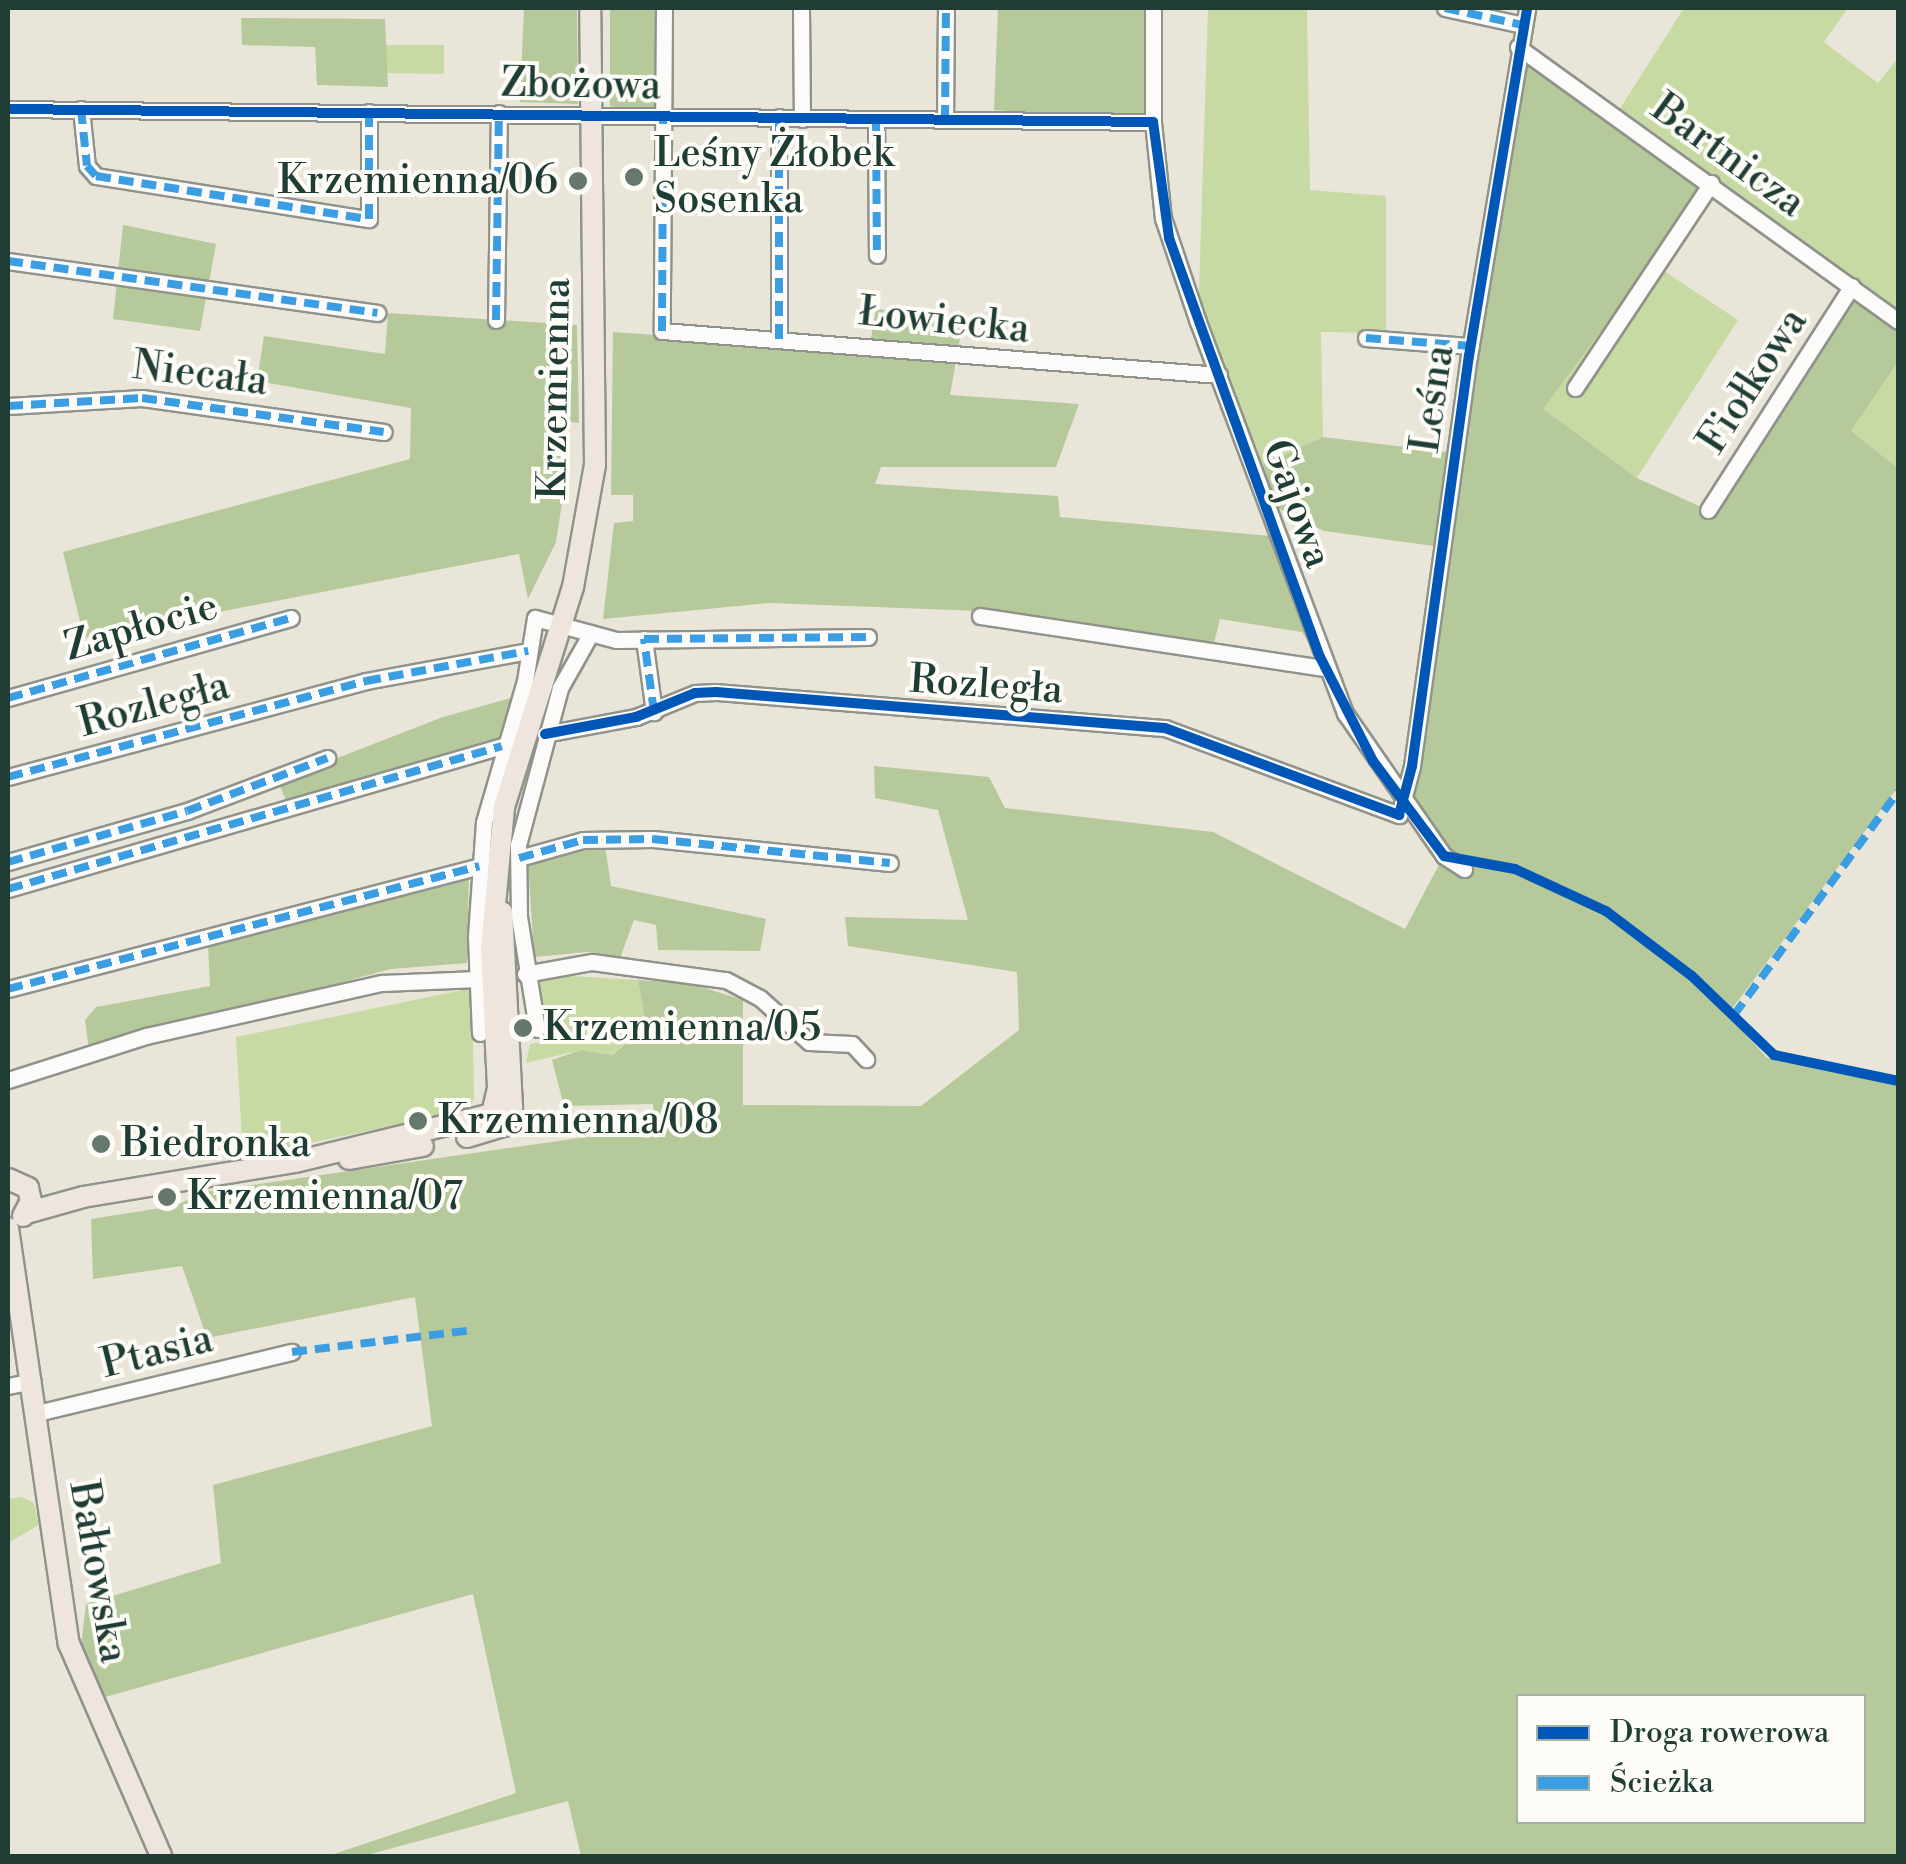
<!DOCTYPE html>
<html>
<head>
<meta charset="utf-8">
<style>
  body { margin:0 }
  #map { position:relative; width:1906px; height:1864px; overflow:hidden; background:#e9e6d9; font-family:"Libre Bodoni",serif }
  div>[style] { position:absolute }
  [style*='--x'] { left:calc(var(--x)*1px); top:calc(var(--y)*1px); width:calc(var(--w)*1px); rotate:calc(var(--a)*1deg) }
  .green>* { inset:0; background:#c8daa4 }
  .forest>* { inset:0; background:#b5c99b }
  .roads { filter:drop-shadow(2px 0 #8f938b) drop-shadow(-2px 0 #8f938b) drop-shadow(0 2px #8f938b) drop-shadow(0 -2px #8f938b) }
  .minor>* { height:15px; margin:-7.5px; padding:0 7.5px; transform-origin:7.5px; border-radius:7.5px; background:#fcfbf9 }
  .major>* { height:20px; margin:-10px; padding:0 10px; transform-origin:10px; border-radius:10px; background:#eee6de }
  .quiet>* { height:8px; margin-top:-4px; transform-origin:0; background:repeating-linear-gradient(90deg,#3c9ee2 0 15px,transparent 0 23px) }
  .cycleway>* { height:10px; margin:-5px; padding:0 5px; transform-origin:5px; border-radius:5px; background:#0057b8 }
  .dots>* { width:28px; height:28px; translate:-50% -50%; box-sizing:border-box; border:5px solid #fdfcf7; border-radius:50% }
  span { translate:-50% -50%; white-space:nowrap; text-align:center; line-height:1.15; -webkit-text-stroke:8px #fdfcf7; paint-order:stroke }
  .street-label { font-size:40px; color:#1f3d34 }
  .poi-label { font-size:40px; color:#1f3d34 }
  .left { translate:0 -50%; text-align:left }
  .right { translate:-100% -50%; text-align:right }
  .frame { position:absolute; inset:0; border:10px solid #1f3d34; pointer-events:none }
  .legend { position:absolute; left:1516px; top:1694px; width:350px; height:130px; box-sizing:border-box; background:#fdfcf7; border:2px solid #a4b0a9; margin:0; padding:12px 18px; list-style:none; font-size:30px; color:#1f3d34 }
  .legend li { display:flex; align-items:center; gap:20px; height:50px }
  .legend b { width:50px; border:2px solid #a4b0a9 }
</style>
</head>
<body>
<div id="map">
  <div class="green">
    <i style="clip-path:polygon(1208px 8px,1307px 8px,1310px 190px,1386px 196px,1386px 333px,1321px 332px,1323px 437px,1254px 469px,1198px 322px)"></i>
    <i style="clip-path:polygon(1684px 8px,1848px 8px,1824px 42px,1878px 83px,1898px 58px,1898px 317px,1619px 110px)"></i>
    <i style="clip-path:polygon(386px 45px,444px 45px,444px 74px,386px 73px)"></i>
    <i style="clip-path:polygon(1649px 261px,1738px 320px,1637px 478px,1542px 410px)"></i>
    <i style="clip-path:polygon(1898px 362px,1898px 468px,1851px 431px)"></i>
    <i style="clip-path:polygon(556px 975px,638px 980px,646px 1027px,611px 1055px,581px 1050px,526px 1063px,530px 1044px,550px 1040px,553px 1022px,540px 1019px,531px 979px)"></i>
    <i style="clip-path:polygon(472px 988px,474px 1099px,468px 1110px,243px 1157px,236px 1037px)"></i>
    <i style="clip-path:polygon(21px 1497px,34px 1503px,39px 1525px,8px 1543px,8px 1499px)"></i>
  </div>
  <div class="forest">
    <i style="clip-path:polygon(524px 8px,577px 8px,578px 104px,520px 102px)"></i>
    <i style="clip-path:polygon(610px 8px,660px 8px,657px 105px,646px 113px,610px 106px)"></i>
    <i style="clip-path:polygon(998px 8px,1153px 8px,1153px 122px,994px 110px)"></i>
    <i style="clip-path:polygon(241px 18px,385px 19px,388px 87px,317px 85px,315px 47px,242px 45px)"></i>
    <i style="clip-path:polygon(evenodd,1518px 47px,1711px 183px,1543px 409px,1637px 478px,1708px 510px,1852px 286px,1898px 321px,1898px 362px,1851px 431px,1898px 468px,1898px 787px,1728px 1014px,1767px 1058px,1898px 1077px,1898px 1856px,581px 1856px,568px 1801px,363px 1856px,328px 1856px,516px 1793px,473px 1594px,98px 1699px,81px 1646px,86px 1604px,221px 1563px,213px 1485px,432px 1426px,415px 1297px,207px 1338px,182px 1266px,93px 1279px,91px 1219px,173px 1206px,210px 1191px,655px 1127px,653px 1104px,564px 1106px,552px 1060px,581px 1050px,612px 1055px,646px 1027px,638px 980px,689px 983px,743px 1000px,743px 1105px,921px 1106px,1019px 1030px,1017px 972px,848px 946px,845px 917px,968px 920px,938px 810px,875px 798px,874px 766px,989px 777px,1005px 808px,1213px 832px,1405px 929px,1443px 857px,1404px 799px,1441px 547px,1324px 531px,1267px 503px,1325px 668px,1302px 632px,1220px 619px,1213px 647px,981px 611px,769px 603px,603px 619px,614px 523px,633px 521px,633px 495px,611px 495px,613px 332px,869px 350px,876px 309px,964px 316px,950px 395px,1079px 404px,1056px 467px,881px 467px,875px 484px,1058px 496px,1060px 517px,1270px 536px,1254px 469px,1323px 437px,1455px 453px,1518px 47px,1518px 1696px,1864px 1696px,1864px 1822px,1518px 1822px,1518px 1696px)"></i>
    <i style="clip-path:polygon(123px 225px,216px 244px,200px 331px,113px 319px)"></i>
    <i style="clip-path:polygon(388px 313px,577px 325px,579px 423px,554px 420px,551px 443px,569px 457px,556px 542px,528px 599px,519px 554px,84px 638px,63px 552px,410px 459px,411px 408px,257px 381px,264px 336px,385px 354px)"></i>
    <i style="clip-path:polygon(511px 698px,497px 744px,287px 803px,278px 781px,443px 717px)"></i>
    <i style="clip-path:polygon(590px 844px,605px 845px,611px 886px,766px 919px,760px 951px,658px 950px,656px 925px,634px 920px,620px 958px,587px 952px,534px 957px,528px 861px)"></i>
    <i style="clip-path:polygon(469px 871px,467px 963px,391px 969px,89px 1050px,85px 1020px,96px 1007px,210px 986px,208px 945px)"></i>
  </div>
  <div class="roads">
    <div class="minor">
      <i style="--x:664;--y:8;--w:323;--a:90.4"></i>
      <i style="--x:662;--y:331;--w:559;--a:4.52"></i>
      <i style="--x:801;--y:8;--w:111;--a:89.5"></i>
      <i style="--x:1153;--y:8;--w:114;--a:90"></i>
      <i style="--x:1153;--y:122;--w:97;--a:84.1"></i>
      <i style="--x:1163;--y:218;--w:110;--a:71.4"></i>
      <i style="--x:1198;--y:322;--w:418;--a:69.4"></i>
      <i style="--x:1345;--y:713;--w:174;--a:55.3"></i>
      <i style="--x:1444;--y:856;--w:24;--a:33"></i>
      <i style="--x:1445;--y:8;--w:80;--a:12.3"></i>
      <i style="--x:1518;--y:47;--w:468;--a:35.8"></i>
      <i style="--x:8;--y:109;--w:1145;--a:0.65"></i>
      <i style="--x:81;--y:109;--w:57;--a:84"></i>
      <i style="--x:87;--y:166;--w:13;--a:48"></i>
      <i style="--x:96;--y:176;--w:276;--a:9"></i>
      <i style="--x:369;--y:219;--w:107;--a:-90"></i>
      <i style="--x:779;--y:117;--w:222;--a:90"></i>
      <i style="--x:876;--y:120;--w:135;--a:89.6"></i>
      <i style="--x:945;--y:120;--w:112;--a:-89.5"></i>
      <i style="--x:8;--y:261;--w:373;--a:8"></i>
      <i style="--x:496;--y:320;--w:207;--a:-89.2"></i>
      <i style="--x:1366;--y:338;--w:105;--a:4.4"></i>
      <i style="--x:1575;--y:388;--w:246;--a:-56.4"></i>
      <i style="--x:8;--y:406;--w:134;--a:-3.4"></i>
      <i style="--x:142;--y:398;--w:244;--a:8"></i>
      <i style="--x:1708;--y:510;--w:266;--a:-57.3"></i>
      <i style="--x:980;--y:616;--w:349;--a:8.6"></i>
      <i style="--x:644;--y:639;--w:74;--a:82.2"></i>
      <i style="--x:8;--y:698;--w:294;--a:-15.8"></i>
      <i style="--x:545;--y:734;--w:93;--a:-10.6"></i>
      <i style="--x:636;--y:717;--w:64;--a:-22.1"></i>
      <i style="--x:695;--y:693;--w:21;--a:-3"></i>
      <i style="--x:716;--y:692;--w:450;--a:4.6"></i>
      <i style="--x:1165;--y:728;--w:250;--a:20.4"></i>
      <i style="--x:1399;--y:815;--w:51;--a:-75.1"></i>
      <i style="--x:1412;--y:766;--w:414;--a:-82.1"></i>
      <i style="--x:1469;--y:356;--w:353;--a:-80.5"></i>
      <i style="--x:8;--y:777;--w:371;--a:-15"></i>
      <i style="--x:366;--y:681;--w:165;--a:-10.5"></i>
      <i style="--x:519;--y:858;--w:66;--a:-15.7"></i>
      <i style="--x:583;--y:840;--w:70;--a:-0.8"></i>
      <i style="--x:653;--y:839;--w:238;--a:5.8"></i>
      <i style="--x:8;--y:862;--w:186;--a:-15.9"></i>
      <i style="--x:187;--y:811;--w:150;--a:-20.7"></i>
      <i style="--x:8;--y:889;--w:514;--a:-16.14"></i>
      <i style="--x:525;--y:974;--w:68;--a:-10.2"></i>
      <i style="--x:592;--y:962;--w:135;--a:7.7"></i>
      <i style="--x:726;--y:980;--w:38;--a:28"></i>
      <i style="--x:760;--y:998;--w:66;--a:41.9"></i>
      <i style="--x:809;--y:1042;--w:43;--a:2.7"></i>
      <i style="--x:852;--y:1044;--w:21;--a:47"></i>
      <i style="--x:8;--y:989;--w:487;--a:-14.6"></i>
      <i style="--x:537;--y:1029;--w:114;--a:-99.1"></i>
      <i style="--x:519;--y:916;--w:71;--a:-90.8"></i>
      <i style="--x:518;--y:845;--w:163;--a:-75"></i>
      <i style="--x:560;--y:688;--w:63;--a:-60.6"></i>
      <i style="--x:480;--y:1033;--w:97;--a:-92.4"></i>
      <i style="--x:476;--y:936;--w:114;--a:-86"></i>
      <i style="--x:484;--y:822;--w:147;--a:-73.8"></i>
      <i style="--x:525;--y:681;--w:64;--a:-81"></i>
      <i style="--x:535;--y:618;--w:84;--a:15.2"></i>
      <i style="--x:616;--y:640;--w:252;--a:-0.7"></i>
      <i style="--x:8;--y:1080;--w:145;--a:-17.7"></i>
      <i style="--x:146;--y:1036;--w:242;--a:-12.7"></i>
      <i style="--x:382;--y:983;--w:96;--a:-2.4"></i>
      <i style="--x:8;--y:1386;--w:25;--a:-11"></i>
      <i style="--x:37;--y:1413;--w:262;--a:-13.5"></i>
    </div>
    <div class="major">
      <i style="--x:467;--y:1137;--w:39;--a:-17"></i>
      <i style="--x:504;--y:1126;--w:21;--a:-67"></i>
      <i style="--x:512;--y:1107;--w:195;--a:-92.9"></i>
      <i style="--x:349;--y:1159;--w:75;--a:-10"></i>
      <i style="--x:8;--y:1179;--w:22;--a:24"></i>
      <i style="--x:28;--y:1188;--w:13;--a:77"></i>
      <i style="--x:31;--y:1201;--w:17;--a:118"></i>
      <i style="--x:26;--y:1213;--w:59;--a:-15.7"></i>
      <i style="--x:83;--y:1197;--w:215;--a:-9.4"></i>
      <i style="--x:295;--y:1162;--w:203;--a:-13.7"></i>
      <i style="--x:492;--y:1114;--w:28;--a:-77"></i>
      <i style="--x:498;--y:1087;--w:139;--a:-92.9"></i>
      <i style="--x:491;--y:948;--w:142;--a:-84.7"></i>
      <i style="--x:504;--y:807;--w:231;--a:-72.6"></i>
      <i style="--x:573;--y:587;--w:124;--a:-79.8"></i>
      <i style="--x:595;--y:465;--w:457;--a:-90.6"></i>
      <i style="--x:8;--y:1228;--w:420;--a:81.7"></i>
      <i style="--x:69;--y:1644;--w:231;--a:66.5"></i>
    </div>
  </div>
  <div class="quiet">
    <i style="--x:1445;--y:8;--w:80;--a:12.3"></i>
    <i style="--x:81;--y:109;--w:57;--a:84"></i>
    <i style="--x:87;--y:166;--w:13;--a:48"></i>
    <i style="--x:96;--y:176;--w:276;--a:9"></i>
    <i style="--x:369;--y:219;--w:107;--a:-90"></i>
    <i style="--x:779;--y:117;--w:222;--a:90"></i>
    <i style="--x:876;--y:120;--w:135;--a:89.6"></i>
    <i style="--x:945;--y:120;--w:112;--a:-89.5"></i>
    <i style="--x:8;--y:261;--w:373;--a:8"></i>
    <i style="--x:496;--y:320;--w:207;--a:-89.2"></i>
    <i style="--x:662;--y:331;--w:215;--a:-89.7"></i>
    <i style="--x:1366;--y:338;--w:105;--a:4.4"></i>
    <i style="--x:8;--y:406;--w:134;--a:-3.4"></i>
    <i style="--x:142;--y:398;--w:244;--a:8"></i>
    <i style="--x:8;--y:698;--w:294;--a:-15.8"></i>
    <i style="--x:654;--y:712;--w:74;--a:-97.8"></i>
    <i style="--x:644;--y:639;--w:224;--a:-0.5"></i>
    <i style="--x:8;--y:777;--w:371;--a:-15"></i>
    <i style="--x:366;--y:681;--w:165;--a:-10.5"></i>
    <i style="--x:519;--y:858;--w:66;--a:-15.7"></i>
    <i style="--x:583;--y:840;--w:70;--a:-0.8"></i>
    <i style="--x:653;--y:839;--w:238;--a:5.8"></i>
    <i style="--x:8;--y:862;--w:186;--a:-15.9"></i>
    <i style="--x:187;--y:811;--w:150;--a:-20.7"></i>
    <i style="--x:8;--y:889;--w:514;--a:-16.14"></i>
    <i style="--x:8;--y:989;--w:487;--a:-14.6"></i>
    <i style="--x:1734;--y:1015;--w:277;--a:-53.7"></i>
    <i style="--x:292;--y:1352;--w:184;--a:-6.9"></i>
  </div>
  <div class="cycleway">
    <i style="--x:8;--y:109;--w:1145;--a:0.65"></i>
    <i style="--x:1153;--y:122;--w:117;--a:82.1"></i>
    <i style="--x:1169;--y:238;--w:445;--a:70.2"></i>
    <i style="--x:1320;--y:657;--w:117;--a:63"></i>
    <i style="--x:1373;--y:761;--w:119;--a:53.2"></i>
    <i style="--x:1444;--y:856;--w:72;--a:10.4"></i>
    <i style="--x:1515;--y:869;--w:100;--a:24.8"></i>
    <i style="--x:1606;--y:911;--w:108;--a:37.1"></i>
    <i style="--x:1692;--y:976;--w:114;--a:43.9"></i>
    <i style="--x:1774;--y:1055;--w:127;--a:11.8"></i>
    <i style="--x:545;--y:734;--w:93;--a:-10.6"></i>
    <i style="--x:636;--y:717;--w:64;--a:-22.1"></i>
    <i style="--x:695;--y:693;--w:21;--a:-3"></i>
    <i style="--x:716;--y:692;--w:450;--a:4.6"></i>
    <i style="--x:1165;--y:728;--w:250;--a:20.4"></i>
    <i style="--x:1399;--y:815;--w:51;--a:-75.1"></i>
    <i style="--x:1412;--y:766;--w:414;--a:-82.1"></i>
    <i style="--x:1469;--y:356;--w:353;--a:-80.5"></i>
  </div>
  <div class="dots">
    <i style="left:634px;top:177px;background:#66786e"></i>
    <i style="left:578px;top:181px;background:#66786e"></i>
    <i style="left:523px;top:1028px;background:#66786e"></i>
    <i style="left:418px;top:1121px;background:#66786e"></i>
    <i style="left:101px;top:1144px;background:#66786e"></i>
    <i style="left:167px;top:1197px;background:#66786e"></i>
  </div>
  <div class="street-label">
    <span style="left:581px;top:85px;rotate:1deg">Zbożowa</span>
    <span style="left:1728px;top:156px;rotate:36deg">Bartnicza</span>
    <span style="left:944px;top:321px;rotate:6deg">Łowiecka</span>
    <span style="left:200px;top:374px;rotate:7deg">Niecała</span>
    <span style="left:1753px;top:381px;rotate:-57deg">Fiołkowa</span>
    <span style="left:555px;top:389px;rotate:-89deg">Krzemienna</span>
    <span style="left:1433px;top:399px;rotate:-82deg">Leśna</span>
    <span style="left:1297px;top:504px;rotate:70deg">Gajowa</span>
    <span style="left:141px;top:627px;rotate:-16deg">Zapłocie</span>
    <span style="left:986px;top:685px;rotate:4deg">Rozległa</span>
    <span style="left:154px;top:705px;rotate:-15deg">Rozległa</span>
    <span style="left:157px;top:1352px;rotate:-14deg">Ptasia</span>
    <span style="left:98px;top:1572px;rotate:80deg">Bałtowska</span>
  </div>
  <div class="poi-label">
    <span class="left" style="left:654px;top:177px">Leśny Żłobek<br>Sosenka</span>
    <span class="right" style="left:558px;top:181px">Krzemienna/06</span>
    <span class="left" style="left:543px;top:1028px">Krzemienna/05</span>
    <span class="left" style="left:438px;top:1121px">Krzemienna/08</span>
    <span class="left" style="left:121px;top:1144px">Biedronka</span>
    <span class="left" style="left:187px;top:1197px">Krzemienna/07</span>
  </div>
  <div class="frame"></div>
  <ul class="legend">
  <li><b style="height:12px;background:#0057b8"></b>Droga rowerowa</li>
  <li><b style="height:12px;background:#3c9ee2"></b>Ścieżka</li>
  </ul>
</div>
</body>
</html>
